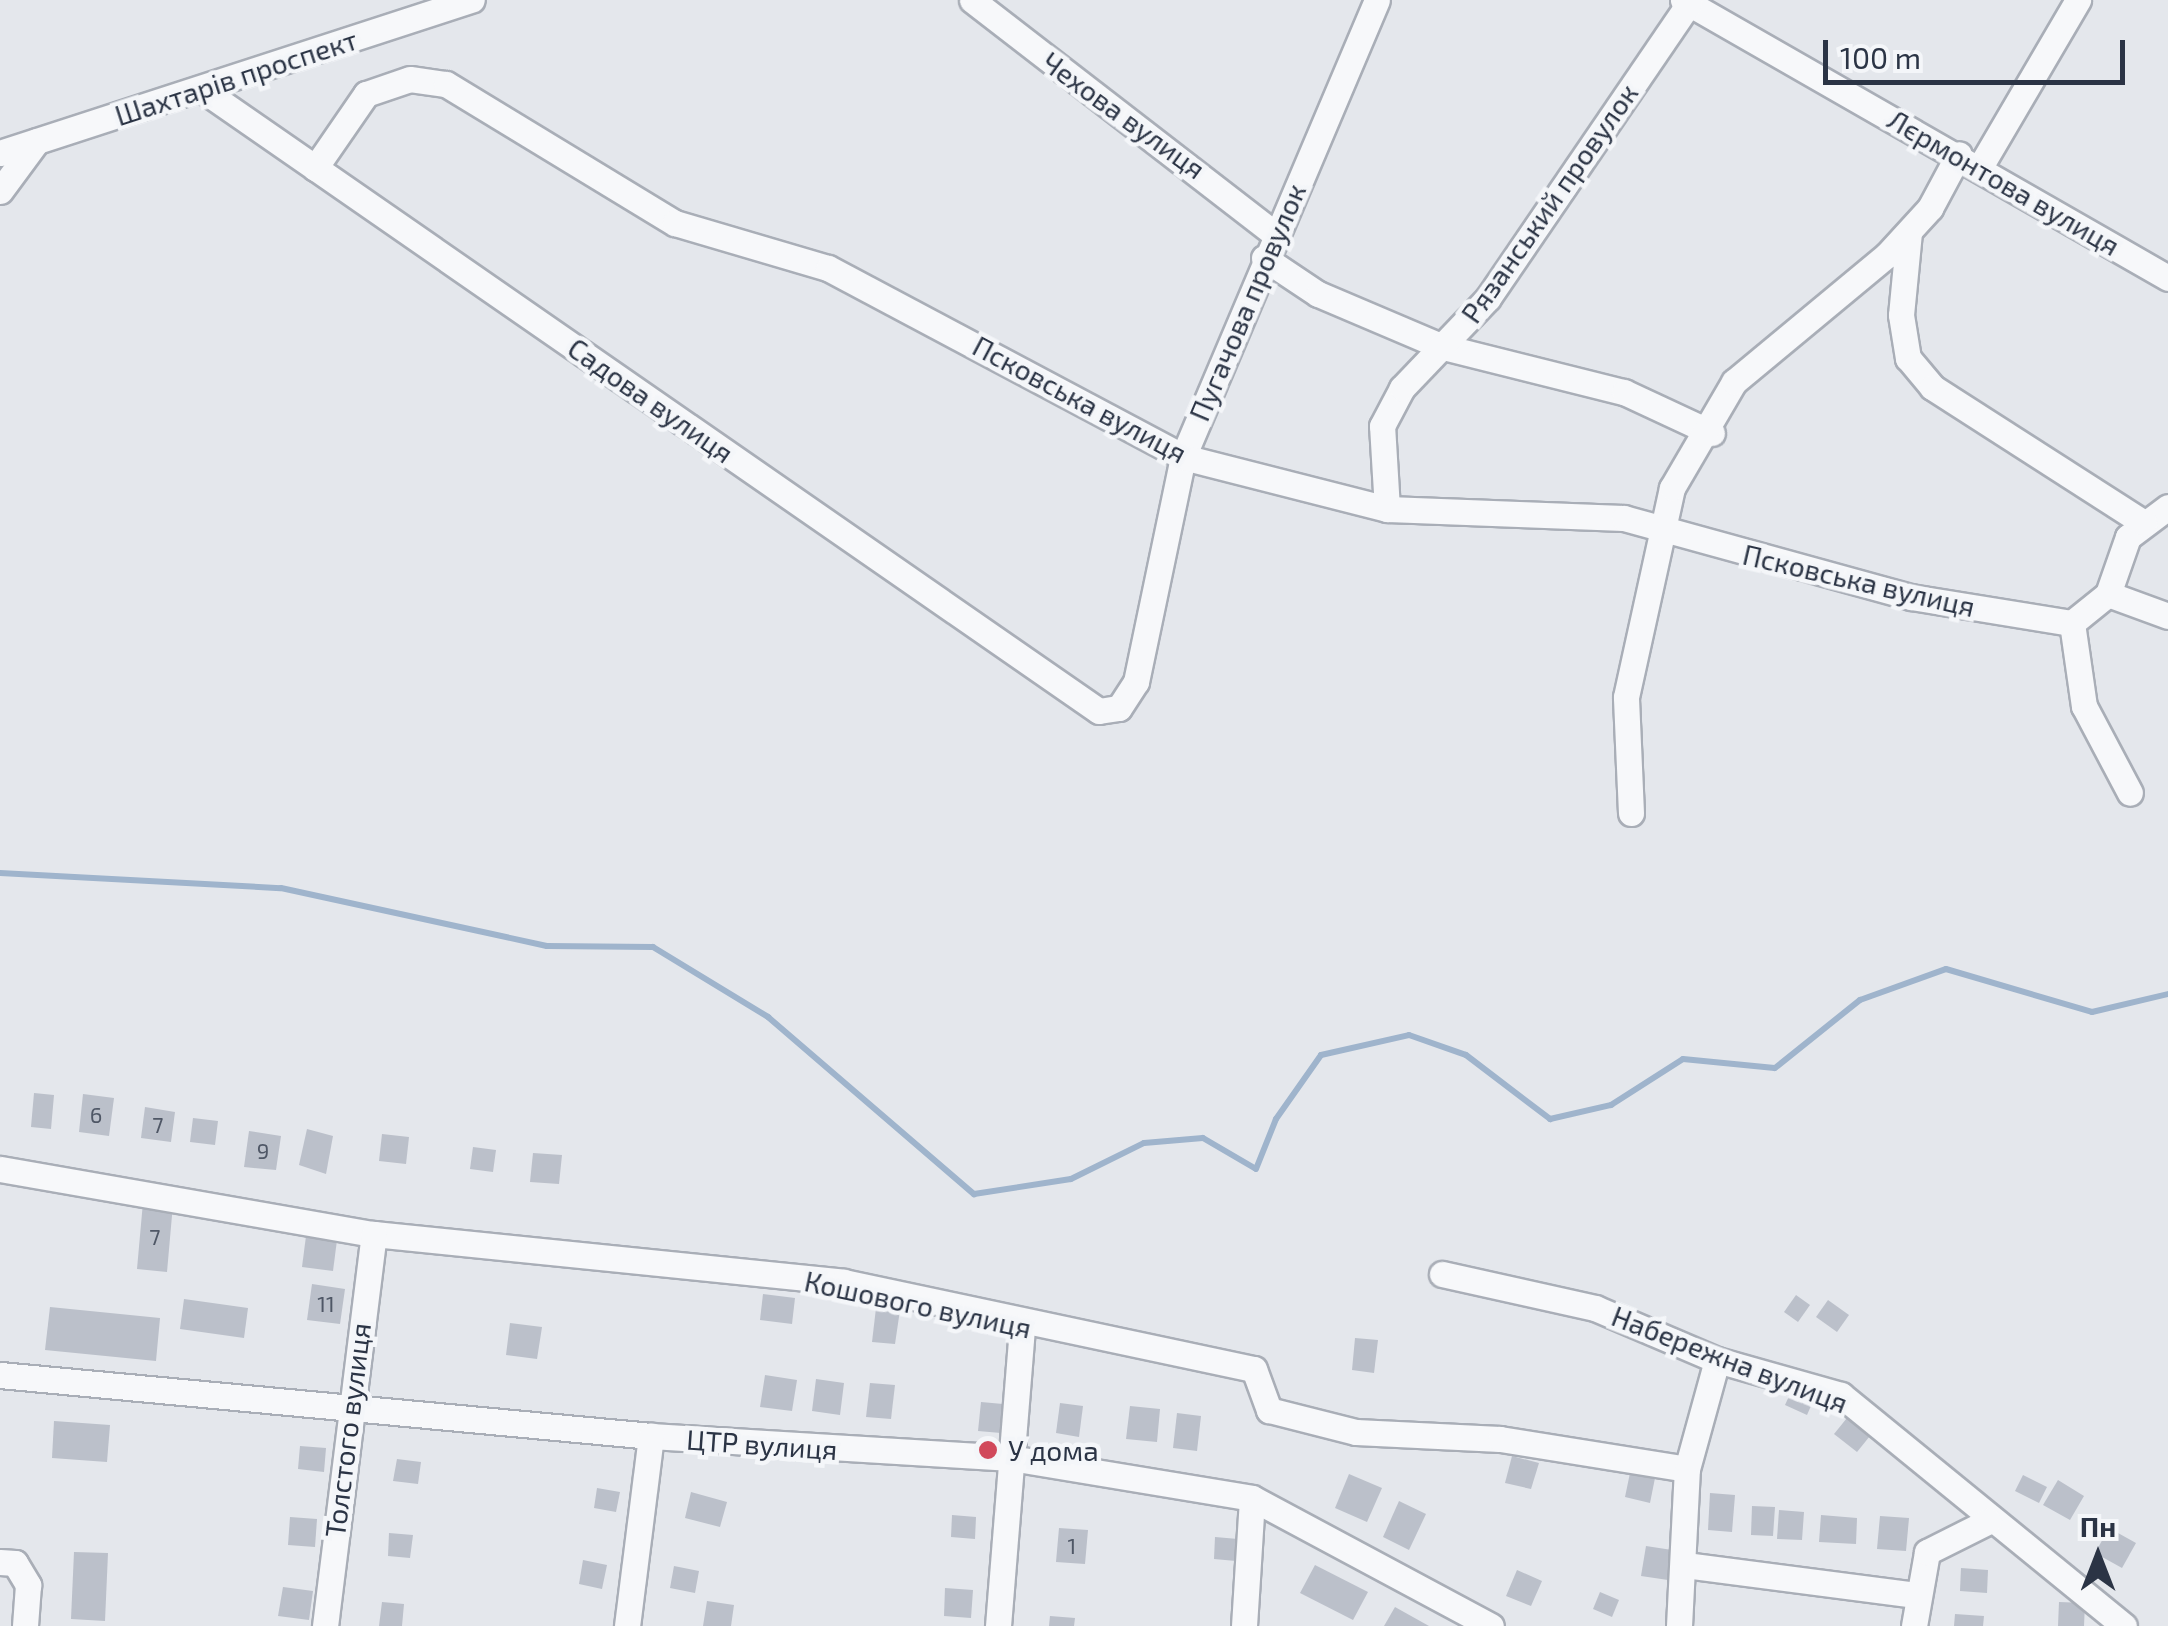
<!DOCTYPE html>
<html>
<head>
<meta charset="utf-8">
<style>
  body { margin:0 }
  #map { position:relative; width:2168px; height:1626px; overflow:hidden; background:#e4e7ec; font-family:"Exo 2",sans-serif }
  div>[style] { position:absolute }
  [style*='--x'] { left:calc(var(--x)*1px); top:calc(var(--y)*1px); width:calc(var(--w)*1px); rotate:calc(var(--a)*1deg) }
  .stream>* { height:6px; margin:-3px; padding:0 3px; transform-origin:3px; border-radius:3px; background:#9fb4cc }
  .building>* { inset:0; background:#bbc0ca }
  .roads { filter:drop-shadow(2px 0 #a9aeb7) drop-shadow(-2px 0 #a9aeb7) drop-shadow(0 2px #a9aeb7) drop-shadow(0 -2px #a9aeb7) }
  .minor>* { height:25px; margin:-12.5px; padding:0 12.5px; transform-origin:12.5px; border-radius:12.5px; background:#f7f8fa }
  .dots>* { width:28px; height:28px; translate:-50% -50%; box-sizing:border-box; border:5px solid #f4f6f9; border-radius:50% }
  span { translate:-50% -50%; white-space:nowrap; text-align:center; line-height:1.15; -webkit-text-stroke:9px #f4f6f9; paint-order:stroke }
  .number-label { font-size:22px; color:#4f5766 }
  .number-label span { -webkit-text-stroke-width:0 }
  .street-label { font-size:28px; color:#2b3445 }
  .poi-label { font-size:28px; color:#2b3445 }
  .left { translate:0 -50%; text-align:left }
  .north { position:absolute; left:2048px; top:1506px; width:100px; height:100px; -webkit-text-stroke:8px #f4f6f9; paint-order:stroke; rotate:0deg; font-size:28px; font-weight:700; line-height:40px; text-align:center; color:#2b3445 }
  .north::after { content:''; display:block; margin:auto; width:35px; height:45px; background:#2b3445; clip-path:polygon(50% 0,100% 100%,50% 72%,0 100%) }
  .scale { position:absolute; left:1823px; top:40px; width:302px; height:45px; box-sizing:border-box; border:5px solid #2b3445; border-top:0; padding-left:12px; font-size:30px; line-height:35px; white-space:nowrap; color:#2b3445; -webkit-text-stroke:8px #f4f6f9; paint-order:stroke }
</style>
</head>
<body>
<div id="map">
  <div class="stream">
    <i style="--x:0;--y:873;--w:281;--a:3.1"></i>
    <i style="--x:281;--y:888;--w:272;--a:12.3"></i>
    <i style="--x:547;--y:946;--w:106;--a:0.5"></i>
    <i style="--x:653;--y:947;--w:135;--a:31.3"></i>
    <i style="--x:768;--y:1017;--w:272;--a:40.7"></i>
    <i style="--x:974;--y:1194;--w:98;--a:-8.8"></i>
    <i style="--x:1071;--y:1179;--w:81;--a:-26.3"></i>
    <i style="--x:1144;--y:1143;--w:59;--a:-4.8"></i>
    <i style="--x:1203;--y:1138;--w:61;--a:30.3"></i>
    <i style="--x:1256;--y:1169;--w:54;--a:-68.2"></i>
    <i style="--x:1276;--y:1119;--w:78;--a:-54.9"></i>
    <i style="--x:1321;--y:1055;--w:90;--a:-12.8"></i>
    <i style="--x:1409;--y:1035;--w:60;--a:19.3"></i>
    <i style="--x:1466;--y:1055;--w:106;--a:37.3"></i>
    <i style="--x:1550;--y:1119;--w:63;--a:-12.9"></i>
    <i style="--x:1611;--y:1105;--w:85;--a:-32.6"></i>
    <i style="--x:1683;--y:1059;--w:92;--a:5.6"></i>
    <i style="--x:1775;--y:1068;--w:109;--a:-38.7"></i>
    <i style="--x:1860;--y:1000;--w:91;--a:-19.8"></i>
    <i style="--x:1946;--y:969;--w:152;--a:16.4"></i>
    <i style="--x:2092;--y:1012;--w:78;--a:-13.3"></i>
  </div>
  <div class="building">
    <i style="clip-path:polygon(34px 1093px,54px 1095px,51px 1129px,31px 1127px)"></i>
    <i style="clip-path:polygon(83px 1094px,114px 1098px,109px 1136px,79px 1132px)"></i>
    <i style="clip-path:polygon(145px 1107px,175px 1112px,171px 1142px,141px 1138px)"></i>
    <i style="clip-path:polygon(193px 1118px,218px 1121px,215px 1145px,190px 1142px)"></i>
    <i style="clip-path:polygon(307px 1129px,333px 1136px,326px 1174px,299px 1165px)"></i>
    <i style="clip-path:polygon(249px 1131px,281px 1136px,276px 1170px,244px 1167px)"></i>
    <i style="clip-path:polygon(382px 1134px,409px 1137px,406px 1164px,379px 1161px)"></i>
    <i style="clip-path:polygon(473px 1147px,496px 1150px,493px 1172px,470px 1169px)"></i>
    <i style="clip-path:polygon(533px 1153px,562px 1155px,559px 1184px,530px 1182px)"></i>
    <i style="clip-path:polygon(143px 1202px,173px 1204px,167px 1272px,137px 1269px)"></i>
    <i style="clip-path:polygon(306px 1236px,337px 1240px,333px 1271px,302px 1267px)"></i>
    <i style="clip-path:polygon(312px 1284px,345px 1289px,340px 1324px,307px 1320px)"></i>
    <i style="clip-path:polygon(763px 1294px,795px 1298px,792px 1324px,760px 1320px)"></i>
    <i style="clip-path:polygon(1796px 1295px,1810px 1305px,1798px 1322px,1784px 1312px)"></i>
    <i style="clip-path:polygon(184px 1299px,248px 1308px,244px 1338px,180px 1329px)"></i>
    <i style="clip-path:polygon(1828px 1300px,1849px 1315px,1837px 1332px,1816px 1317px)"></i>
    <i style="clip-path:polygon(50px 1307px,160px 1318px,156px 1361px,45px 1350px)"></i>
    <i style="clip-path:polygon(876px 1308px,900px 1310px,895px 1344px,872px 1342px)"></i>
    <i style="clip-path:polygon(510px 1323px,542px 1327px,537px 1359px,506px 1355px)"></i>
    <i style="clip-path:polygon(1355px 1338px,1378px 1340px,1374px 1373px,1352px 1370px)"></i>
    <i style="clip-path:polygon(765px 1375px,797px 1380px,792px 1411px,760px 1407px)"></i>
    <i style="clip-path:polygon(816px 1379px,844px 1383px,840px 1415px,812px 1411px)"></i>
    <i style="clip-path:polygon(870px 1383px,895px 1385px,891px 1419px,866px 1417px)"></i>
    <i style="clip-path:polygon(1795px 1383px,1817px 1392px,1807px 1415px,1785px 1405px)"></i>
    <i style="clip-path:polygon(981px 1402px,1003px 1404px,1001px 1433px,978px 1431px)"></i>
    <i style="clip-path:polygon(1060px 1403px,1083px 1406px,1079px 1437px,1056px 1433px)"></i>
    <i style="clip-path:polygon(1130px 1406px,1160px 1409px,1157px 1442px,1126px 1439px)"></i>
    <i style="clip-path:polygon(1177px 1413px,1201px 1416px,1197px 1451px,1173px 1448px)"></i>
    <i style="clip-path:polygon(1851px 1413px,1874px 1431px,1857px 1452px,1834px 1434px)"></i>
    <i style="clip-path:polygon(54px 1421px,110px 1425px,107px 1462px,52px 1458px)"></i>
    <i style="clip-path:polygon(300px 1446px,326px 1448px,324px 1472px,298px 1469px)"></i>
    <i style="clip-path:polygon(1512px 1456px,1539px 1463px,1531px 1489px,1505px 1483px)"></i>
    <i style="clip-path:polygon(397px 1459px,421px 1462px,418px 1484px,393px 1481px)"></i>
    <i style="clip-path:polygon(1630px 1473px,1655px 1478px,1650px 1503px,1625px 1497px)"></i>
    <i style="clip-path:polygon(1349px 1474px,1382px 1488px,1367px 1522px,1335px 1508px)"></i>
    <i style="clip-path:polygon(2023px 1475px,2047px 1487px,2039px 1503px,2015px 1491px)"></i>
    <i style="clip-path:polygon(2058px 1480px,2084px 1496px,2070px 1520px,2043px 1505px)"></i>
    <i style="clip-path:polygon(597px 1488px,620px 1492px,616px 1512px,594px 1508px)"></i>
    <i style="clip-path:polygon(691px 1492px,727px 1502px,720px 1527px,685px 1518px)"></i>
    <i style="clip-path:polygon(1710px 1493px,1735px 1495px,1732px 1532px,1708px 1530px)"></i>
    <i style="clip-path:polygon(1399px 1501px,1426px 1514px,1409px 1550px,1383px 1537px)"></i>
    <i style="clip-path:polygon(1752px 1506px,1775px 1507px,1773px 1536px,1751px 1535px)"></i>
    <i style="clip-path:polygon(1779px 1510px,1804px 1512px,1802px 1540px,1777px 1539px)"></i>
    <i style="clip-path:polygon(952px 1515px,976px 1517px,975px 1539px,951px 1537px)"></i>
    <i style="clip-path:polygon(1821px 1515px,1857px 1518px,1856px 1544px,1819px 1542px)"></i>
    <i style="clip-path:polygon(1880px 1516px,1909px 1518px,1906px 1551px,1877px 1549px)"></i>
    <i style="clip-path:polygon(290px 1517px,317px 1519px,315px 1547px,288px 1545px)"></i>
    <i style="clip-path:polygon(1059px 1528px,1088px 1530px,1085px 1564px,1056px 1562px)"></i>
    <i style="clip-path:polygon(2109px 1528px,2136px 1543px,2122px 1568px,2095px 1553px)"></i>
    <i style="clip-path:polygon(389px 1533px,413px 1535px,410px 1558px,388px 1556px)"></i>
    <i style="clip-path:polygon(1215px 1537px,1238px 1539px,1236px 1561px,1214px 1559px)"></i>
    <i style="clip-path:polygon(1646px 1546px,1672px 1550px,1668px 1580px,1641px 1576px)"></i>
    <i style="clip-path:polygon(74px 1552px,108px 1553px,105px 1621px,71px 1619px)"></i>
    <i style="clip-path:polygon(583px 1560px,607px 1565px,602px 1589px,579px 1584px)"></i>
    <i style="clip-path:polygon(1315px 1565px,1368px 1592px,1353px 1620px,1300px 1593px)"></i>
    <i style="clip-path:polygon(674px 1566px,699px 1571px,695px 1593px,670px 1588px)"></i>
    <i style="clip-path:polygon(1961px 1568px,1988px 1570px,1987px 1593px,1960px 1591px)"></i>
    <i style="clip-path:polygon(1517px 1570px,1542px 1581px,1531px 1606px,1506px 1596px)"></i>
    <i style="clip-path:polygon(283px 1587px,313px 1591px,309px 1620px,278px 1616px)"></i>
    <i style="clip-path:polygon(945px 1588px,973px 1590px,971px 1618px,944px 1616px)"></i>
    <i style="clip-path:polygon(1600px 1592px,1619px 1600px,1612px 1617px,1593px 1609px)"></i>
    <i style="clip-path:polygon(707px 1601px,734px 1605px,731px 1626px,703px 1626px)"></i>
    <i style="clip-path:polygon(382px 1602px,404px 1604px,402px 1626px,379px 1626px)"></i>
    <i style="clip-path:polygon(2059px 1602px,2085px 1603px,2084px 1626px,2058px 1626px)"></i>
    <i style="clip-path:polygon(1395px 1607px,1429px 1626px,1384px 1626px)"></i>
    <i style="clip-path:polygon(1955px 1614px,1984px 1616px,1983px 1626px,1954px 1626px)"></i>
    <i style="clip-path:polygon(1050px 1616px,1075px 1618px,1074px 1626px,1049px 1626px)"></i>
  </div>
  <div class="roads">
    <div class="minor">
      <i style="--x:972;--y:0;--w:381;--a:37.7"></i>
      <i style="--x:1683;--y:0;--w:559;--a:29.82"></i>
      <i style="--x:203;--y:90;--w:1090;--a:34.73"></i>
      <i style="--x:1099;--y:711;--w:20;--a:-9"></i>
      <i style="--x:1119;--y:708;--w:31;--a:-57"></i>
      <i style="--x:1136;--y:682;--w:230;--a:-78.2"></i>
      <i style="--x:1183;--y:457;--w:496;--a:-67"></i>
      <i style="--x:0;--y:153;--w:496;--a:-18"></i>
      <i style="--x:1980;--y:167;--w:194;--a:-59.6"></i>
      <i style="--x:315;--y:168;--w:90;--a:-55.4"></i>
      <i style="--x:366;--y:94;--w:46;--a:-18.8"></i>
      <i style="--x:410;--y:79;--w:36;--a:8"></i>
      <i style="--x:446;--y:84;--w:268;--a:31.3"></i>
      <i style="--x:675;--y:223;--w:159;--a:16.4"></i>
      <i style="--x:828;--y:268;--w:402;--a:28"></i>
      <i style="--x:1183;--y:457;--w:211;--a:14.3"></i>
      <i style="--x:1387;--y:509;--w:237;--a:2.2"></i>
      <i style="--x:1624;--y:518;--w:298;--a:15.4"></i>
      <i style="--x:1911;--y:597;--w:163;--a:9.2"></i>
      <i style="--x:2072;--y:623;--w:46;--a:-38.9"></i>
      <i style="--x:2108;--y:594;--w:60;--a:-70.7"></i>
      <i style="--x:2128;--y:537;--w:50;--a:-36.9"></i>
      <i style="--x:0;--y:191;--w:62;--a:-53.5"></i>
      <i style="--x:1909;--y:232;--w:83;--a:95.5"></i>
      <i style="--x:1901;--y:315;--w:44;--a:80.8"></i>
      <i style="--x:1908;--y:358;--w:38;--a:50"></i>
      <i style="--x:1932;--y:387;--w:252;--a:32.7"></i>
      <i style="--x:1264;--y:258;--w:65;--a:33.7"></i>
      <i style="--x:1318;--y:294;--w:136;--a:23"></i>
      <i style="--x:1443;--y:347;--w:187;--a:14"></i>
      <i style="--x:1624;--y:392;--w:97;--a:25"></i>
      <i style="--x:1387;--y:509;--w:83;--a:-93.4"></i>
      <i style="--x:1382;--y:426;--w:43;--a:-62.2"></i>
      <i style="--x:1402;--y:388;--w:124;--a:-46.3"></i>
      <i style="--x:1488;--y:298;--w:357;--a:-55.7"></i>
      <i style="--x:2108;--y:594;--w:64;--a:20.1"></i>
      <i style="--x:2072;--y:623;--w:84;--a:81.8"></i>
      <i style="--x:2084;--y:706;--w:98;--a:62.1"></i>
      <i style="--x:1631;--y:813;--w:116;--a:-92.5"></i>
      <i style="--x:1626;--y:697;--w:214;--a:-77.6"></i>
      <i style="--x:1672;--y:488;--w:123;--a:-59.7"></i>
      <i style="--x:1734;--y:382;--w:199;--a:-39.7"></i>
      <i style="--x:1887;--y:255;--w:64;--a:-47.5"></i>
      <i style="--x:1930;--y:208;--w:61;--a:-61.8"></i>
      <i style="--x:0;--y:1169;--w:380;--a:9.9"></i>
      <i style="--x:374;--y:1234;--w:472;--a:5.8"></i>
      <i style="--x:844;--y:1282;--w:419;--a:12"></i>
      <i style="--x:1254;--y:1369;--w:44;--a:69.9"></i>
      <i style="--x:1269;--y:1410;--w:90;--a:14.2"></i>
      <i style="--x:1356;--y:1432;--w:144;--a:2.8"></i>
      <i style="--x:1500;--y:1439;--w:189;--a:9.1"></i>
      <i style="--x:1442;--y:1274;--w:157;--a:12.5"></i>
      <i style="--x:1595;--y:1308;--w:133;--a:23.1"></i>
      <i style="--x:1717;--y:1360;--w:129;--a:15.8"></i>
      <i style="--x:1841;--y:1395;--w:365;--a:39.2"></i>
      <i style="--x:0;--y:1375;--w:654;--a:5.35"></i>
      <i style="--x:651;--y:1436;--w:361;--a:3.5"></i>
      <i style="--x:1011;--y:1458;--w:244;--a:9.4"></i>
      <i style="--x:1252;--y:1498;--w:271;--a:28.2"></i>
      <i style="--x:0;--y:1562;--w:15;--a:4"></i>
      <i style="--x:15;--y:1563;--w:26;--a:59"></i>
      <i style="--x:28;--y:1585;--w:41;--a:94.2"></i>
      <i style="--x:1685;--y:1565;--w:233;--a:7.4"></i>
      <i style="--x:325;--y:1626;--w:395;--a:-82.9"></i>
      <i style="--x:627;--y:1626;--w:192;--a:-82.8"></i>
      <i style="--x:998;--y:1626;--w:301;--a:-85.4"></i>
      <i style="--x:1244;--y:1626;--w:128;--a:-86.4"></i>
      <i style="--x:1679;--y:1626;--w:157;--a:-87.1"></i>
      <i style="--x:1687;--y:1469;--w:113;--a:-74.6"></i>
      <i style="--x:1914;--y:1626;--w:75;--a:-80"></i>
      <i style="--x:1927;--y:1552;--w:69;--a:-26.6"></i>
    </div>
  </div>
  <div class="dots">
    <i style="left:988px;top:1450px;background:#d1495b"></i>
  </div>
  <div class="number-label">
    <span style="left:96px;top:1115px">6</span>
    <span style="left:158px;top:1125px">7</span>
    <span style="left:263px;top:1151px">9</span>
    <span style="left:155px;top:1237px">7</span>
    <span style="left:326px;top:1304px">11</span>
    <span style="left:1072px;top:1546px">1</span>
  </div>
  <div class="street-label">
    <span style="left:236px;top:77px;rotate:-18deg">Шахтарів проспект</span>
    <span style="left:1124px;top:115px;rotate:36deg">Чехова вулиця</span>
    <span style="left:2004px;top:182px;rotate:30deg">Лєрмонтова вулиця</span>
    <span style="left:1549px;top:203px;rotate:-55deg">Рязанський провулок</span>
    <span style="left:1247px;top:302px;rotate:-67deg">Пугачова провулок</span>
    <span style="left:1080px;top:399px;rotate:28deg">Псковська вулиця</span>
    <span style="left:651px;top:400px;rotate:35deg">Садова вулиця</span>
    <span style="left:1859px;top:580px;rotate:13deg">Псковська вулиця</span>
    <span style="left:918px;top:1304px;rotate:12deg">Кошового вулиця</span>
    <span style="left:1730px;top:1359px;rotate:21deg">Набережна вулиця</span>
    <span style="left:347px;top:1430px;rotate:-83deg">Толстого вулиця</span>
    <span style="left:762px;top:1444px;rotate:4deg">ЦТР вулиця</span>
  </div>
  <div class="poi-label">
    <span class="left" style="left:1008px;top:1450px">У дома</span>
  </div>
  <div class="north">Пн</div>
  <div class="scale">100 m</div>
</div>
</body>
</html>
